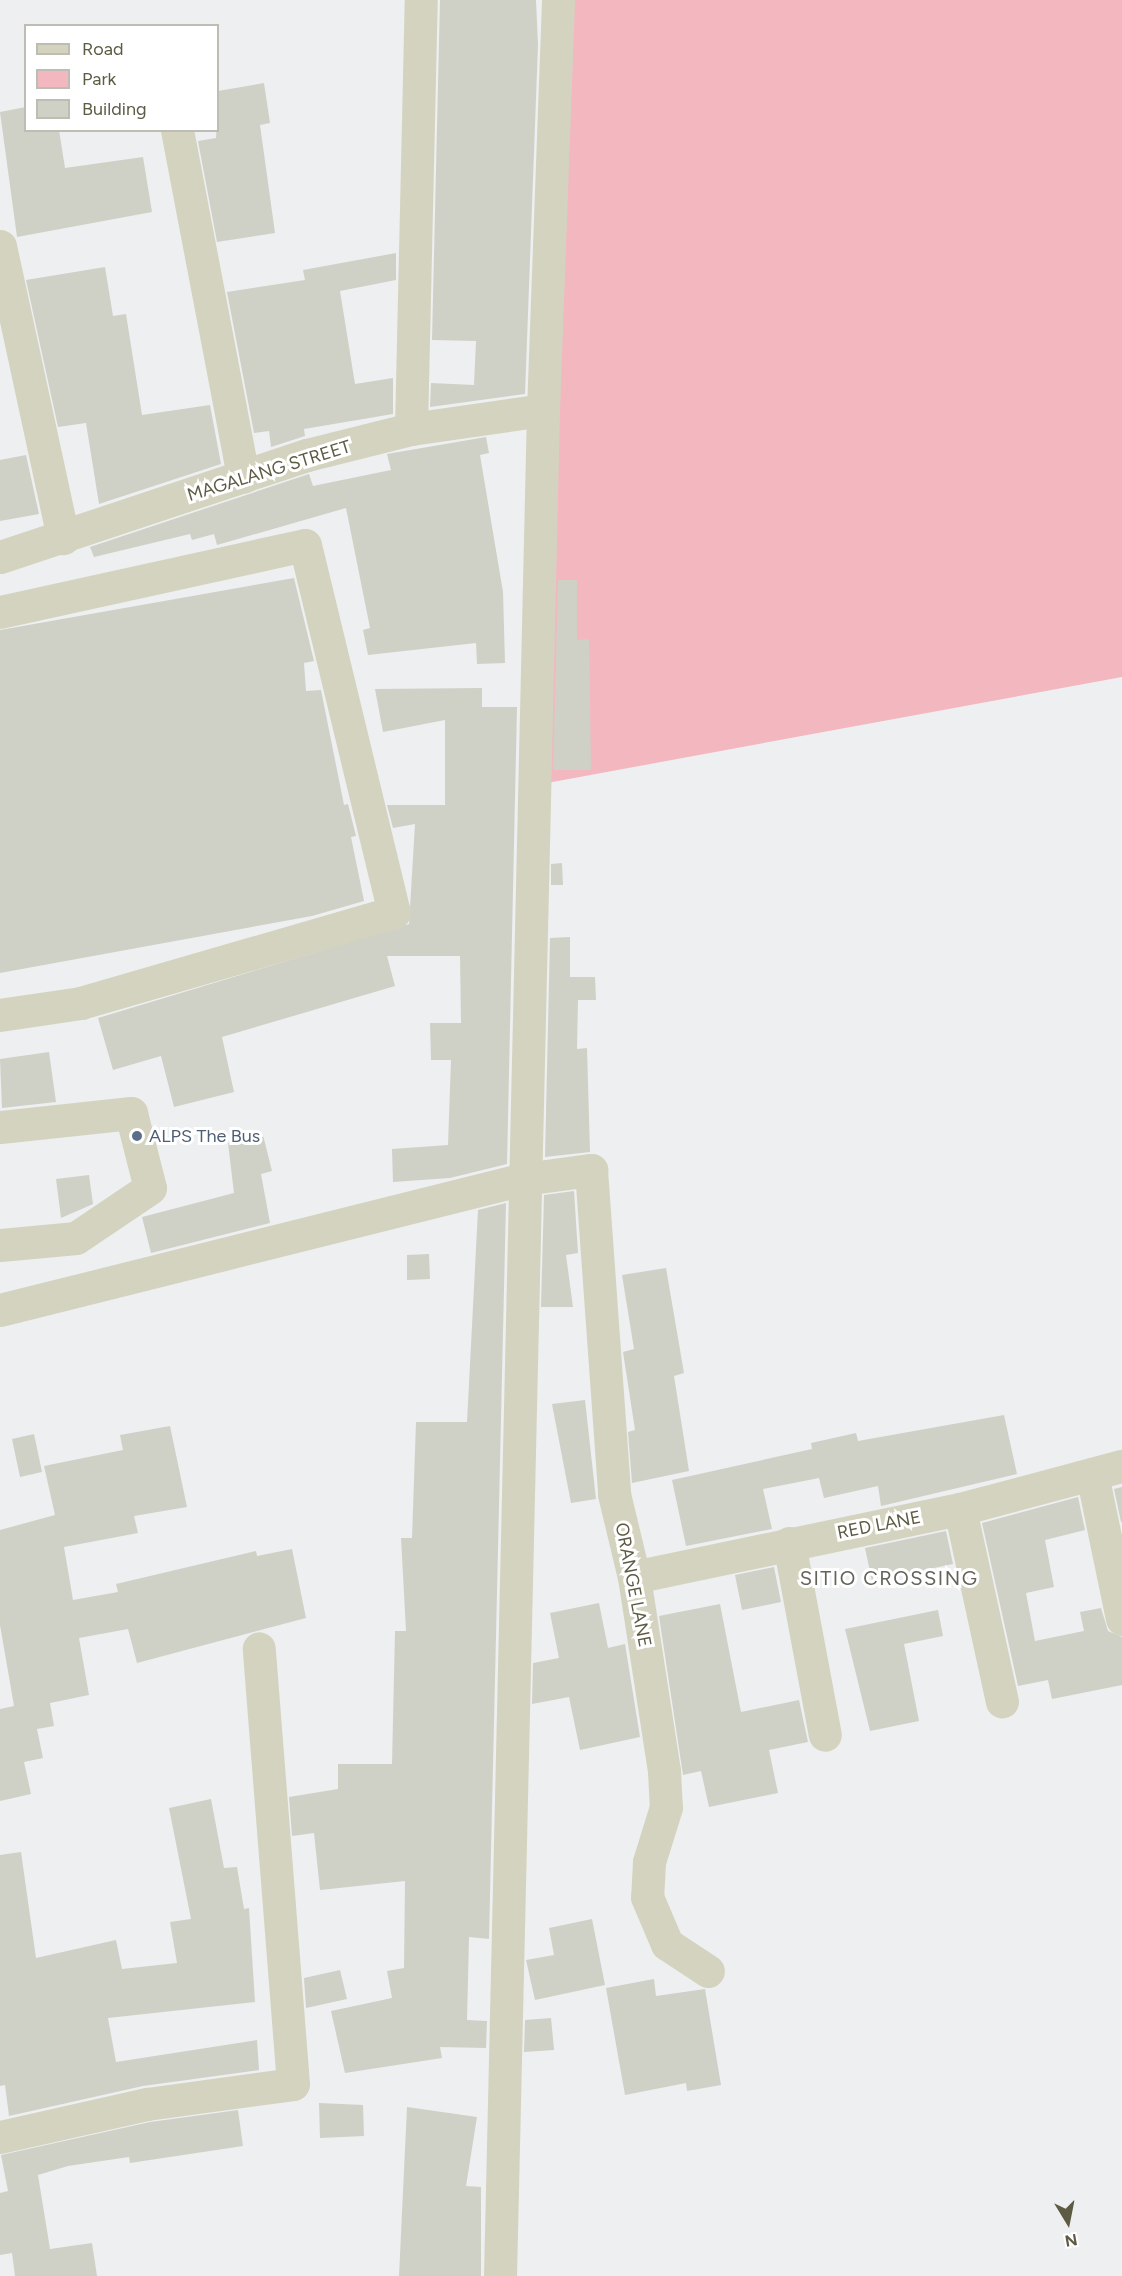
<!DOCTYPE html>
<html>
<head>
<meta charset="utf-8">
<style>
  body { margin:0 }
  #map { position:relative; width:1122px; height:2276px; overflow:hidden; background:#edeff1; font-family:Figtree,sans-serif }
  div>[style] { position:absolute }
  [style*='--x'] { left:calc(var(--x)*1px); top:calc(var(--y)*1px); width:calc(var(--w)*1px); rotate:calc(var(--a)*1deg) }
  .green>* { inset:0; background:#f3b7c0 }
  .building>* { inset:0; background:#cfd1c7 }
  .minor>* { height:33px; margin:-16.5px; padding:0 16.5px; transform-origin:16.5px; border-radius:16.5px; background:#d4d3bf }
  .dots>* { width:16px; height:16px; translate:-50% -50%; box-sizing:border-box; border:3px solid #fff; border-radius:50% }
  span { translate:-50% -50%; white-space:nowrap; text-align:center; line-height:1.15; -webkit-text-stroke:6px #fff; paint-order:stroke }
  .street-label { font-size:18px; color:#5d5b44 }
  .service-label { font-size:18px; color:#4e5e75 }
  .left { translate:0 -50%; text-align:left }
  .neighbourhood-label { font-size:20px; color:#636359; letter-spacing:1.5px }
  .legend { position:absolute; left:24px; top:24px; width:195px; height:108px; box-sizing:border-box; background:#fff; border:2px solid #bebdb4; margin:0; padding:8px 10px; list-style:none; font-size:18px; color:#5d5b44 }
  .legend li { display:flex; align-items:center; gap:12px; height:30px }
  .legend b { width:30px; border:2px solid #bebdb4 }
  .north { position:absolute; left:1038px; top:2192px; width:60px; height:60px; -webkit-text-stroke:4px #fff; paint-order:stroke; rotate:170deg; font-size:16px; font-weight:700; line-height:24px; text-align:center; color:#5d5b44 }
  .north::after { content:''; display:block; margin:auto; width:21px; height:27px; background:#5d5b44; clip-path:polygon(50% 0,100% 100%,50% 72%,0 100%) }
</style>
</head>
<body>
<div id="map">
  <div class="green">
    <i style="clip-path:polygon(569px 0,1122px 0,1122px 677px,547px 783px)"></i>
  </div>
  <div class="building">
    <i style="clip-path:polygon(440px 0,536px 0,538px 45px,525px 394px,430px 407px,431px 383px,474px 385px,476px 341px,432px 340px)"></i>
    <i style="clip-path:polygon(264px 83px,270px 123px,260px 125px,275px 233px,217px 242px,198px 141px,216px 138px,218px 91px)"></i>
    <i style="clip-path:polygon(26px 107px,26px 130px,59px 130px,65px 168px,143px 157px,152px 212px,17px 237px,0 112px)"></i>
    <i style="clip-path:polygon(396px 253px,396px 280px,340px 291px,355px 384px,393px 378px,393px 414px,304px 429px,305px 436px,271px 447px,269px 431px,254px 433px,227px 292px,305px 280px,303px 270px)"></i>
    <i style="clip-path:polygon(105px 267px,113px 316px,126px 314px,142px 415px,210px 405px,221px 464px,99px 504px,86px 423px,58px 427px,26px 280px)"></i>
    <i style="clip-path:polygon(486px 437px,489px 453px,480px 455px,503px 592px,505px 663px,477px 664px,476px 643px,368px 655px,363px 630px,370px 628px,346px 508px,217px 545px,214px 534px,192px 540px,190px 534px,94px 557px,90px 547px,309px 474px,313px 486px,391px 470px,387px 454px)"></i>
    <i style="clip-path:polygon(26px 455px,39px 514px,0 521px,0 460px)"></i>
    <i style="clip-path:polygon(294px 578px,314px 661px,304px 663px,306px 691px,321px 690px,344px 805px,348px 804px,356px 836px,351px 837px,364px 901px,312px 916px,0 973px,0 630px)"></i>
    <i style="clip-path:polygon(558px 580px,577px 580px,577px 640px,589px 639px,591px 770px,553px 770px)"></i>
    <i style="clip-path:polygon(482px 688px,482px 707px,517px 707px,507px 1164px,450px 1178px,393px 1182px,392px 1149px,448px 1145px,451px 1060px,431px 1060px,430px 1023px,461px 1023px,460px 956px,387px 956px,395px 986px,222px 1037px,234px 1092px,174px 1107px,161px 1056px,113px 1070px,98px 1018px,409px 924px,415px 824px,393px 828px,387px 805px,445px 805px,445px 720px,383px 732px,375px 689px)"></i>
    <i style="clip-path:polygon(562px 863px,563px 885px,551px 885px,551px 864px)"></i>
    <i style="clip-path:polygon(570px 937px,570px 977px,595px 977px,596px 1000px,578px 1000px,577px 1049px,587px 1048px,590px 1152px,545px 1157px,550px 938px)"></i>
    <i style="clip-path:polygon(49px 1052px,56px 1102px,2px 1108px,0 1059px)"></i>
    <i style="clip-path:polygon(263px 1135px,272px 1171px,261px 1174px,270px 1223px,151px 1253px,142px 1217px,234px 1193px,228px 1143px)"></i>
    <i style="clip-path:polygon(89px 1175px,93px 1204px,61px 1218px,56px 1179px)"></i>
    <i style="clip-path:polygon(574px 1191px,578px 1253px,566px 1255px,573px 1307px,541px 1307px,544px 1195px)"></i>
    <i style="clip-path:polygon(506px 1203px,489px 1939px,469px 1937px,467px 2020px,487px 2021px,486px 2048px,440px 2047px,442px 2058px,345px 2073px,331px 2011px,392px 1998px,387px 1971px,404px 1968px,405px 1881px,320px 1890px,314px 1833px,292px 1836px,289px 1797px,338px 1789px,338px 1764px,392px 1764px,395px 1631px,406px 1631px,401px 1538px,412px 1538px,416px 1422px,467px 1422px,478px 1210px)"></i>
    <i style="clip-path:polygon(429px 1254px,430px 1279px,407px 1280px,407px 1255px)"></i>
    <i style="clip-path:polygon(666px 1268px,684px 1373px,674px 1376px,689px 1471px,632px 1483px,628px 1432px,635px 1430px,623px 1352px,634px 1349px,622px 1275px)"></i>
    <i style="clip-path:polygon(585px 1400px,596px 1499px,571px 1503px,552px 1404px)"></i>
    <i style="clip-path:polygon(1004px 1415px,1017px 1474px,881px 1506px,878px 1486px,824px 1498px,819px 1478px,763px 1489px,772px 1529px,686px 1546px,672px 1480px,812px 1449px,811px 1443px,856px 1433px,858px 1441px)"></i>
    <i style="clip-path:polygon(170px 1426px,187px 1507px,134px 1516px,138px 1533px,64px 1547px,73px 1600px,118px 1592px,116px 1584px,256px 1551px,257px 1556px,292px 1549px,306px 1618px,137px 1663px,128px 1629px,79px 1638px,89px 1695px,50px 1703px,54px 1726px,37px 1729px,43px 1758px,24px 1762px,31px 1794px,0 1801px,0 1709px,14px 1706px,0 1625px,0 1530px,55px 1515px,44px 1466px,123px 1450px,120px 1435px)"></i>
    <i style="clip-path:polygon(34px 1434px,42px 1472px,20px 1477px,12px 1439px)"></i>
    <i style="clip-path:polygon(1122px 1487px,1122px 1522px,1121px 1522px,1114px 1489px)"></i>
    <i style="clip-path:polygon(1078px 1497px,1085px 1530px,1045px 1540px,1054px 1587px,1026px 1593px,1035px 1641px,1084px 1631px,1080px 1612px,1101px 1608px,1108px 1631px,1122px 1637px,1122px 1685px,1052px 1699px,1048px 1680px,1018px 1686px,982px 1523px)"></i>
    <i style="clip-path:polygon(946px 1531px,953px 1564px,872px 1581px,865px 1548px)"></i>
    <i style="clip-path:polygon(774px 1567px,781px 1602px,742px 1610px,735px 1575px)"></i>
    <i style="clip-path:polygon(599px 1603px,608px 1648px,625px 1644px,640px 1737px,580px 1750px,569px 1697px,532px 1704px,533px 1663px,559px 1658px,550px 1613px)"></i>
    <i style="clip-path:polygon(720px 1604px,741px 1712px,799px 1700px,808px 1742px,769px 1750px,778px 1793px,709px 1807px,701px 1771px,683px 1775px,659px 1616px)"></i>
    <i style="clip-path:polygon(938px 1610px,943px 1636px,904px 1644px,919px 1721px,870px 1731px,845px 1629px)"></i>
    <i style="clip-path:polygon(211px 1799px,224px 1868px,237px 1867px,244px 1909px,249px 1908px,255px 2002px,108px 2018px,116px 2062px,257px 2040px,259px 2070px,143px 2086px,9px 2116px,5px 2085px,0 2086px,0 1855px,21px 1852px,36px 1958px,116px 1940px,122px 1969px,177px 1963px,170px 1922px,191px 1919px,169px 1808px)"></i>
    <i style="clip-path:polygon(592px 1919px,605px 1985px,535px 2000px,526px 1960px,554px 1955px,549px 1928px)"></i>
    <i style="clip-path:polygon(340px 1970px,347px 1999px,306px 2008px,304px 1978px)"></i>
    <i style="clip-path:polygon(654px 1979px,656px 1996px,705px 1989px,721px 2085px,687px 2091px,686px 2083px,625px 2095px,606px 1988px)"></i>
    <i style="clip-path:polygon(551px 2018px,554px 2050px,524px 2052px,525px 2020px)"></i>
    <i style="clip-path:polygon(319px 2103px,363px 2105px,364px 2136px,320px 2138px)"></i>
    <i style="clip-path:polygon(407px 2107px,477px 2117px,466px 2186px,481px 2187px,481px 2276px,399px 2276px)"></i>
    <i style="clip-path:polygon(238px 2110px,243px 2146px,130px 2163px,129px 2157px,68px 2166px,38px 2175px,50px 2249px,92px 2243px,97px 2276px,15px 2276px,12px 2253px,0 2255px,0 2193px,8px 2191px,1px 2155px,150px 2122px)"></i>
  </div>
  <div class="minor">
    <i style="--x:177;--y:130;--w:353;--a:79.2"></i>
    <i style="--x:0;--y:246;--w:299;--a:77.8"></i>
    <i style="--x:411;--y:429;--w:429;--a:-88.7"></i>
    <i style="--x:0;--y:557;--w:324;--a:-18.4"></i>
    <i style="--x:307;--y:455;--w:107;--a:-14"></i>
    <i style="--x:411;--y:429;--w:133;--a:-8.2"></i>
    <i style="--x:0;--y:612;--w:312;--a:-12.4"></i>
    <i style="--x:305;--y:545;--w:378;--a:76.4"></i>
    <i style="--x:394;--y:912;--w:326;--a:163.8"></i>
    <i style="--x:81;--y:1003;--w:82;--a:171.6"></i>
    <i style="--x:0;--y:1127;--w:132;--a:-6.1"></i>
    <i style="--x:131;--y:1113;--w:77;--a:75.8"></i>
    <i style="--x:150;--y:1188;--w:89;--a:146"></i>
    <i style="--x:76;--y:1238;--w:76;--a:174.7"></i>
    <i style="--x:0;--y:1310;--w:540;--a:-14.04"></i>
    <i style="--x:524;--y:1179;--w:68;--a:-7.7"></i>
    <i style="--x:591;--y:1170;--w:325;--a:85.9"></i>
    <i style="--x:614;--y:1494;--w:85;--a:76.5"></i>
    <i style="--x:634;--y:1577;--w:196;--a:81.2"></i>
    <i style="--x:664;--y:1771;--w:36;--a:87"></i>
    <i style="--x:666;--y:1807;--w:58;--a:107.2"></i>
    <i style="--x:649;--y:1862;--w:35;--a:93"></i>
    <i style="--x:647;--y:1897;--w:51;--a:66.9"></i>
    <i style="--x:667;--y:1944;--w:49;--a:33.4"></i>
    <i style="--x:1092;--y:1474;--w:148;--a:78.3"></i>
    <i style="--x:960;--y:1509;--w:197;--a:77.7"></i>
    <i style="--x:789;--y:1543;--w:195;--a:79.4"></i>
    <i style="--x:634;--y:1577;--w:333;--a:-11.8"></i>
    <i style="--x:960;--y:1509;--w:168;--a:-14.9"></i>
    <i style="--x:0;--y:2137;--w:151;--a:-12.7"></i>
    <i style="--x:147;--y:2104;--w:147;--a:-7.8"></i>
    <i style="--x:293;--y:2084;--w:437;--a:-94.5"></i>
    <i style="--x:500;--y:2276;--w:1866;--a:-88.68"></i>
    <i style="--x:543;--y:410;--w:410;--a:-87.9"></i>
  </div>
  <div class="dots">
    <i style="left:137px;top:1136px;background:#5c6f8a"></i>
  </div>
  <div class="street-label">
    <span style="left:269px;top:471px;rotate:-17deg">MAGALANG STREET</span>
    <span style="left:879px;top:1525px;rotate:-11deg">RED LANE</span>
    <span style="left:633px;top:1585px;rotate:79deg">ORANGE LANE</span>
  </div>
  <div class="service-label">
    <span class="left" style="left:149px;top:1136px">ALPS The Bus</span>
  </div>
  <div class="neighbourhood-label">
    <span style="left:889px;top:1578px">SITIO CROSSING</span>
  </div>
  <ul class="legend">
  <li><b style="height:8px;background:#d4d3bf"></b>Road</li>
  <li><b style="height:16px;background:#f3b7c0"></b>Park</li>
  <li><b style="height:16px;background:#cfd1c7"></b>Building</li>
  </ul>
  <div class="north">N</div>
</div>
</body>
</html>
